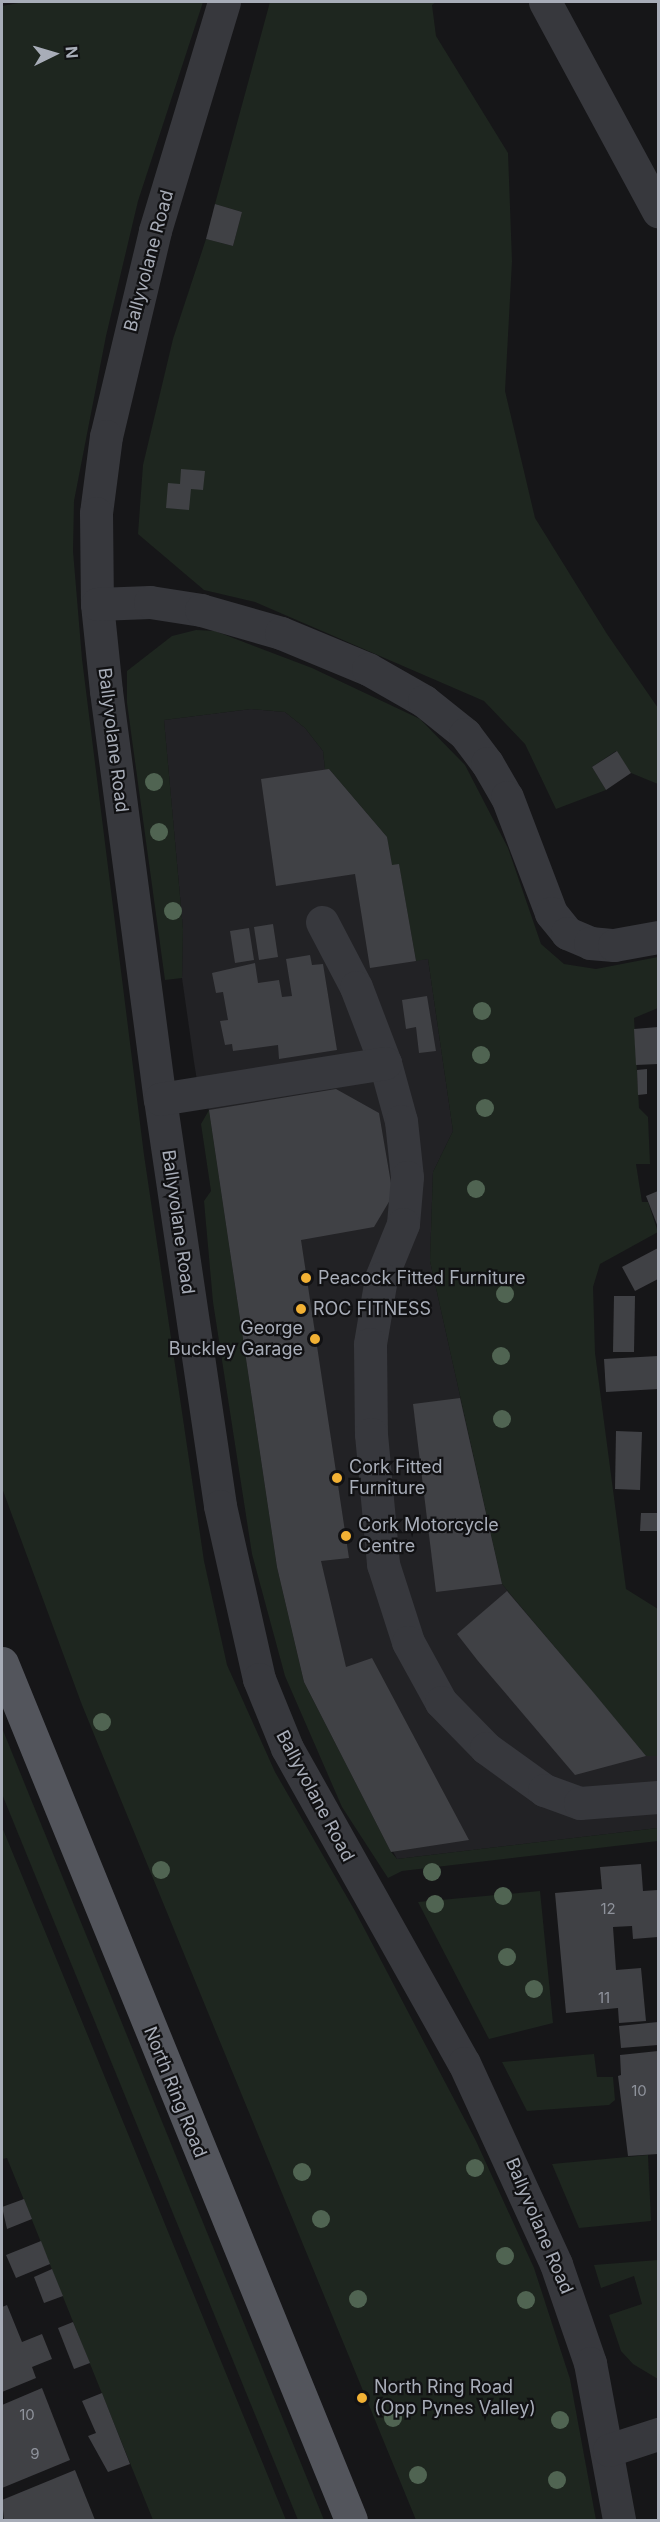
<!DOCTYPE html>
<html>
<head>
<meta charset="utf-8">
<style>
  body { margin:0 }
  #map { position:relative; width:660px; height:2522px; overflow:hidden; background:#161618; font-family:Inter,sans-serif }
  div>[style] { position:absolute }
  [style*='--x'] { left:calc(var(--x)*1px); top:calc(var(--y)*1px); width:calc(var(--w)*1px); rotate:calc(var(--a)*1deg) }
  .built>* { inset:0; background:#222225 }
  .green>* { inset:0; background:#1e261f }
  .building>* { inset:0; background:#404145 }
  .minor>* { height:33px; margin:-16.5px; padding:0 16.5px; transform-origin:16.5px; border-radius:16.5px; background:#37383d }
  .major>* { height:33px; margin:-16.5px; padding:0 16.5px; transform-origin:16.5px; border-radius:16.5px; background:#53555c }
  .trees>* { width:18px; height:18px; margin:-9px; border-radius:50%; background:#506452 }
  .dots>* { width:16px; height:16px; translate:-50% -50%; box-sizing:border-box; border:3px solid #111113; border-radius:50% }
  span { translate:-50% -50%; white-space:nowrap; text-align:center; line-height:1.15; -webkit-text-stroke:4.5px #111113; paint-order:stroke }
  .number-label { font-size:15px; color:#8e929b }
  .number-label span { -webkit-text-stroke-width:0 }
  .street-label { font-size:18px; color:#a8adb8 }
  .poi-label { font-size:18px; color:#a8adb8 }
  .left { translate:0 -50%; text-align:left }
  .right { translate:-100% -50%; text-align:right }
  .frame { position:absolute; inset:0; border:3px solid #a8adb8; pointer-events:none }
  .north { position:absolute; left:24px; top:24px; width:60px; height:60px; -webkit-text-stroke:4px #111113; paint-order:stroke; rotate:85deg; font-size:16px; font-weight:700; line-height:24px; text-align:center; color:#a8adb8 }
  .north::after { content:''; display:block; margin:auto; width:21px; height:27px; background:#a8adb8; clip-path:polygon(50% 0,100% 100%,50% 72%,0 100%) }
</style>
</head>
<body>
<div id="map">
  <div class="built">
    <i style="clip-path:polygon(251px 709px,285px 712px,305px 728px,323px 751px,325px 769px,329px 769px,387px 837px,399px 864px,416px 960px,428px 959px,453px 1131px,433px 1172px,430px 1261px,502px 1584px,646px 1755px,658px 1756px,658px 1828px,397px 1859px,304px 1682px,277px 1567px,206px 1092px,199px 1093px,194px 1062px,182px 978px,183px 929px,164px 720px)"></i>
  </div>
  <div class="green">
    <i style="clip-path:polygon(24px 2px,203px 2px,138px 201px,106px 336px,74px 501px,73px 551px,82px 659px,144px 1155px,204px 1561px,227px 1665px,275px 1772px,355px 1911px,476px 2141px,534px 2268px,570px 2379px,596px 2520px,416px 2520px,82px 1705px,2px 1488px,2px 6px)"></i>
    <i style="clip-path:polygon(270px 2px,436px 2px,432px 5px,436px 36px,508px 153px,512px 261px,505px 391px,535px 518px,607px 634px,658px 708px,658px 784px,631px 773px,616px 751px,592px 767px,606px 790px,556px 809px,525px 744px,484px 701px,255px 602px,204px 590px,138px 534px,143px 465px,173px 339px,206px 239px,233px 246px,242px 212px,215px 204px)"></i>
    <i style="clip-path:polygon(196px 630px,215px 631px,312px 668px,420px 719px,465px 765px,508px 848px,541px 944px,564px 964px,596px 969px,658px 957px,658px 1008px,634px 1018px,639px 1108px,648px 1117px,650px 1164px,636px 1164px,642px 1202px,648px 1202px,658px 1232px,600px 1264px,593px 1287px,595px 1353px,626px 1589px,658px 1609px,658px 1756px,646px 1756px,502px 1584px,430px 1261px,433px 1172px,453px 1131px,428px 959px,416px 961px,399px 865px,392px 865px,387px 837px,329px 769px,325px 769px,323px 751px,305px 728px,285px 712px,251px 709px,164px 720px,183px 929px,182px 978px,165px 980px,127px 703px,127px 671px,172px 636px)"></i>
    <i style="clip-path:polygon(209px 1110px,277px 1567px,304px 1682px,391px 1852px,397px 1859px,658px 1828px,658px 1841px,402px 1871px,388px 1878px,342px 1807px,285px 1676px,252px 1554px,213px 1302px,204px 1201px,211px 1191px,201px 1124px)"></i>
    <i style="clip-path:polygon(2px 1728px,324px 2520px,298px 2520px,2px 1794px)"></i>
    <i style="clip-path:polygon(2px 1827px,79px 2014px,286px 2520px,153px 2520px,7px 2158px,2px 2159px)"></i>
    <i style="clip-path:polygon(540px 1891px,553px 2023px,489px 2039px,418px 1902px)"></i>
    <i style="clip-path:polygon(594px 2054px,597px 2077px,613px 2077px,615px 2100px,609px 2105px,527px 2111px,502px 2062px)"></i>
    <i style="clip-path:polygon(648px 2155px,651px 2221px,579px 2228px,552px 2164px)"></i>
    <i style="clip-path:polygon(658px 2260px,658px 2379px,633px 2364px,621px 2351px,609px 2315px,642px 2304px,634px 2276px,601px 2288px,594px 2265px)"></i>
  </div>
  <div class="building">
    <i style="clip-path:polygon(215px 204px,242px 212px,233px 246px,206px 239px)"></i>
    <i style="clip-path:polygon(181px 469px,205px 471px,203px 490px,191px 489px,189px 510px,166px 508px,168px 483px,180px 484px)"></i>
    <i style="clip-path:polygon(617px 751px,631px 773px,606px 790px,592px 767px)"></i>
    <i style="clip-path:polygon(329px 769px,387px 837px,392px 865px,399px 864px,416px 961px,370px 968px,355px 874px,276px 886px,261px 779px)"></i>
    <i style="clip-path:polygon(273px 924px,278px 957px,259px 960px,254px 927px)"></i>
    <i style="clip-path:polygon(249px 928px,254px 960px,235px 963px,230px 931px)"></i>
    <i style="clip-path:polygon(310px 955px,312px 965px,323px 964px,337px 1050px,279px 1059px,278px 1045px,233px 1051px,232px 1044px,225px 1045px,220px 1021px,228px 1020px,223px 992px,216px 993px,212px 973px,255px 963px,258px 983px,279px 980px,282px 997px,292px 996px,286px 959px)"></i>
    <i style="clip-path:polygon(427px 996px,436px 1051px,419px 1053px,416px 1027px,406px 1029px,402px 1000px)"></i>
    <i style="clip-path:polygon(658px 1027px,658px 1064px,636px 1065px,634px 1029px)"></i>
    <i style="clip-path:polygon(647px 1069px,647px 1094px,638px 1095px,637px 1070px)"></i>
    <i style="clip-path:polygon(336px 1089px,379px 1113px,393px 1195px,374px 1227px,301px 1240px,349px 1558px,321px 1561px,346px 1667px,372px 1658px,469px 1840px,391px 1852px,304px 1682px,277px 1567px,209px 1110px)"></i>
    <i style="clip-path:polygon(658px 1191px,658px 1227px,646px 1196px)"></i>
    <i style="clip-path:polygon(658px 1248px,658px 1279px,635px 1291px,622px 1267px)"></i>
    <i style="clip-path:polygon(614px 1296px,635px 1296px,634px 1352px,613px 1352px)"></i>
    <i style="clip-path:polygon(658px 1356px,658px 1389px,606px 1392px,604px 1359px)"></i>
    <i style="clip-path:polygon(460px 1398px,502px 1584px,436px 1592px,413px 1404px)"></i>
    <i style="clip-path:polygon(616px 1431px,642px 1432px,640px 1490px,615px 1489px)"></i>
    <i style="clip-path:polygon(641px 1513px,658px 1513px,658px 1531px,640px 1531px)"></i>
    <i style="clip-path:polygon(507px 1591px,593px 1692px,646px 1756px,575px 1775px,478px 1661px,457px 1634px)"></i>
    <i style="clip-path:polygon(641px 1864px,643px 1891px,658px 1890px,658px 1937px,633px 1939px,632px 1926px,613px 1927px,616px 1970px,641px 1968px,646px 2021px,619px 2023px,618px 2008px,566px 2013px,555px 1893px,602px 1889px,600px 1867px)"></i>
    <i style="clip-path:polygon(658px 2022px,658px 2045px,621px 2048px,619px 2026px)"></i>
    <i style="clip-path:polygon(658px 2051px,658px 2154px,628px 2156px,618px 2076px,621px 2075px,620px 2055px)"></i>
    <i style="clip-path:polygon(24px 2199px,32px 2219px,7px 2229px,2px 2207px)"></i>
    <i style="clip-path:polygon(41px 2241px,50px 2264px,16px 2278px,6px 2255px)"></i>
    <i style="clip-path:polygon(52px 2269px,63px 2296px,44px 2303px,34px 2277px)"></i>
    <i style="clip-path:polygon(7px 2305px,22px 2342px,42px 2334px,52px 2359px,32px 2367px,36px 2378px,2px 2392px,2px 2307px)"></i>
    <i style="clip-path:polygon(73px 2322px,90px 2363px,74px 2369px,58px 2328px)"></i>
    <i style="clip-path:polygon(42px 2388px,70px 2460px,2px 2488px,2px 2405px)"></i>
    <i style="clip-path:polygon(102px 2393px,130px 2464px,108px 2472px,88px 2436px,96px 2433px,82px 2401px)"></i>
    <i style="clip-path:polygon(75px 2470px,95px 2520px,4px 2520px,2px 2500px)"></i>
  </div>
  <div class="minor">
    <i style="--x:224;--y:2;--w:239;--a:106.8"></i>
    <i style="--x:155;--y:231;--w:211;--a:103.4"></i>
    <i style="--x:106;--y:436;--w:78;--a:97.4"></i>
    <i style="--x:96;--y:513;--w:91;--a:89.4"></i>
    <i style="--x:97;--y:604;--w:87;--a:84.1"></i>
    <i style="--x:106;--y:691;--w:412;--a:82.5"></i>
    <i style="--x:160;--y:1099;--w:411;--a:81.6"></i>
    <i style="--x:220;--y:1506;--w:177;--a:77.3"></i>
    <i style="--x:259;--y:1679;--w:74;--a:67.9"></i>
    <i style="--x:287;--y:1748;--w:361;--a:60.7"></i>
    <i style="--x:464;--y:2063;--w:221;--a:65.4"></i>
    <i style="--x:556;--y:2264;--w:105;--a:71"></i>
    <i style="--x:590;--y:2363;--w:160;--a:79.5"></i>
    <i style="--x:545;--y:2;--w:238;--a:61.6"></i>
    <i style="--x:97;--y:604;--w:53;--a:-2.2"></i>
    <i style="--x:150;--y:602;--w:52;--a:8.9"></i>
    <i style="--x:201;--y:610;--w:83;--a:16"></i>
    <i style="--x:281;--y:633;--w:94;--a:22.5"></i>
    <i style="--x:368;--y:669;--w:64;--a:29.7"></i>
    <i style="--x:424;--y:701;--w:53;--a:38.8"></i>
    <i style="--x:465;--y:734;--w:36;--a:53"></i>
    <i style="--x:487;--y:763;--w:39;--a:60"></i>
    <i style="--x:507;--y:797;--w:124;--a:69.2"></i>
    <i style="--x:551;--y:913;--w:26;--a:51"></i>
    <i style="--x:567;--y:933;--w:25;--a:23"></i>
    <i style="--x:590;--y:943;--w:24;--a:5"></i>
    <i style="--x:614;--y:945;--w:45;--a:-10.3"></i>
    <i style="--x:322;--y:922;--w:73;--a:62.4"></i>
    <i style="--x:356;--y:987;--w:81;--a:69.1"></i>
    <i style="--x:385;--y:1063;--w:60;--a:74.6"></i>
    <i style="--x:401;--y:1121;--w:56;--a:83.9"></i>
    <i style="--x:407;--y:1177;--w:47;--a:94.9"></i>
    <i style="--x:403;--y:1224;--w:58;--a:112.2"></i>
    <i style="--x:381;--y:1278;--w:67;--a:99.5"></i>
    <i style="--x:370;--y:1344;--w:90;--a:89.4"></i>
    <i style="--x:371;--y:1434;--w:131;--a:84.7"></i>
    <i style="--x:383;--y:1564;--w:82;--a:72.2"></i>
    <i style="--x:408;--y:1642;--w:68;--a:61.2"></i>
    <i style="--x:441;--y:1702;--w:64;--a:45.6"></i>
    <i style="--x:486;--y:1748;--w:72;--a:35.9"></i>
    <i style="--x:544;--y:1790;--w:38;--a:20"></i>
    <i style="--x:580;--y:1803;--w:78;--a:-4.4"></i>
    <i style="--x:160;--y:1099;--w:228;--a:-9.1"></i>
    <i style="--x:609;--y:2450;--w:52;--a:-18.1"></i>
  </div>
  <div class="major">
    <i style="--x:2;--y:1663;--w:925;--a:67.84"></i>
  </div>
  <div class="trees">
    <i style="left:154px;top:782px"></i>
    <i style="left:159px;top:832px"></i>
    <i style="left:173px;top:911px"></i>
    <i style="left:482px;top:1011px"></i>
    <i style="left:481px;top:1055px"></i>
    <i style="left:485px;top:1108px"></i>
    <i style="left:476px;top:1189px"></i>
    <i style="left:505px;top:1294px"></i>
    <i style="left:501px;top:1356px"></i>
    <i style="left:502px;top:1419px"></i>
    <i style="left:102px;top:1722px"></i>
    <i style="left:161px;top:1870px"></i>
    <i style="left:432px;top:1872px"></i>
    <i style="left:503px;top:1896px"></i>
    <i style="left:435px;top:1904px"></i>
    <i style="left:507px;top:1957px"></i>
    <i style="left:534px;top:1989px"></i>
    <i style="left:475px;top:2168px"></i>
    <i style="left:302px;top:2172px"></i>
    <i style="left:321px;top:2219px"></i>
    <i style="left:505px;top:2256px"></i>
    <i style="left:358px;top:2299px"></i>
    <i style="left:526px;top:2300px"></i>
    <i style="left:393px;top:2418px"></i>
    <i style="left:560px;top:2420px"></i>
    <i style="left:418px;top:2475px"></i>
    <i style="left:557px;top:2480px"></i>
  </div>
  <div class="dots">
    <i style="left:306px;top:1278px;background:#f2b134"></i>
    <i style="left:301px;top:1309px;background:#f2b134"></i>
    <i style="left:315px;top:1339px;background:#f2b134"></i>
    <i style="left:337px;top:1478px;background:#f2b134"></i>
    <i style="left:346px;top:1536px;background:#f2b134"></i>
    <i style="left:362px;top:2398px;background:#f2b134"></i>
  </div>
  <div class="number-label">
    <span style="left:608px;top:1909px">12</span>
    <span style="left:604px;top:1998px">11</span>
    <span style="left:639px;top:2091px">10</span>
    <span style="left:27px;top:2415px">10</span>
    <span style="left:35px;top:2454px">9</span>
  </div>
  <div class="street-label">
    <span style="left:149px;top:261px;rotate:-75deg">Ballyvolane Road</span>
    <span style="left:113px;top:740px;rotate:83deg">Ballyvolane Road</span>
    <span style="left:178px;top:1222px;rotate:82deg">Ballyvolane Road</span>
    <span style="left:315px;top:1796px;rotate:62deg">Ballyvolane Road</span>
    <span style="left:175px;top:2092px;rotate:68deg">North Ring Road</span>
    <span style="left:539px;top:2226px;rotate:67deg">Ballyvolane Road</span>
  </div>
  <div class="poi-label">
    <span class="left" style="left:318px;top:1278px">Peacock Fitted Furniture</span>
    <span class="left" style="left:313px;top:1309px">ROC FITNESS</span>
    <span class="right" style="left:303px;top:1339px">George<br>Buckley Garage</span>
    <span class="left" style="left:349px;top:1478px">Cork Fitted<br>Furniture</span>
    <span class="left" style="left:358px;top:1536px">Cork Motorcycle<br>Centre</span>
    <span class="left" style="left:374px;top:2398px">North Ring Road<br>(Opp Pynes Valley)</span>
  </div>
  <div class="frame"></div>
  <div class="north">N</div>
</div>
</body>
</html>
